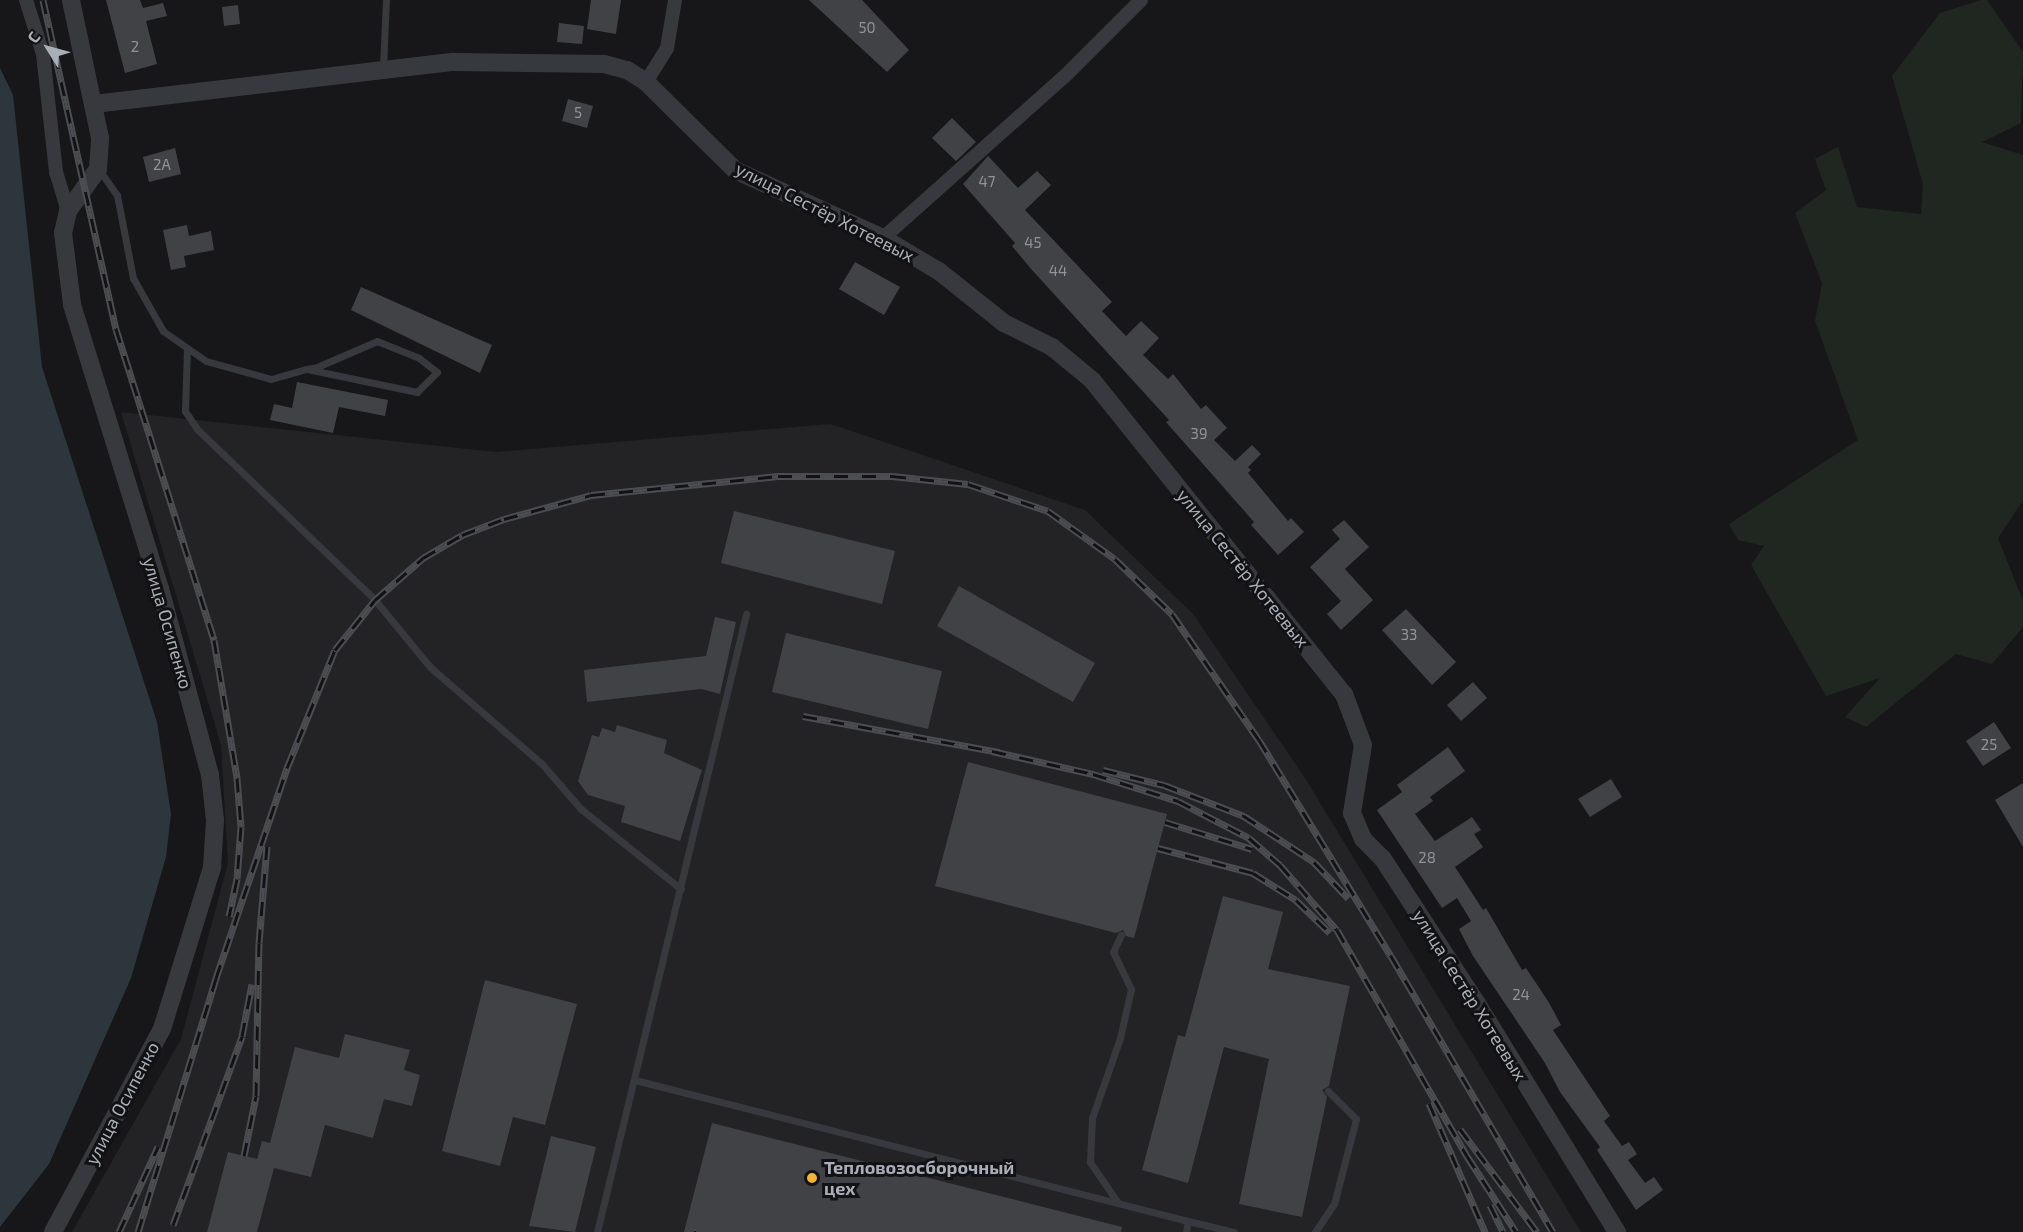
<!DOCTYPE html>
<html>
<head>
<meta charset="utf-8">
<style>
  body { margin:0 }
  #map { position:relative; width:2023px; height:1232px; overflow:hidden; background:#171719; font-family:"Exo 2",sans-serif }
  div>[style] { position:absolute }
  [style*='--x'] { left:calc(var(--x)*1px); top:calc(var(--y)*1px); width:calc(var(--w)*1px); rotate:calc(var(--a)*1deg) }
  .built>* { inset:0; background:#232326 }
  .green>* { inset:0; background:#1f2720 }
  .water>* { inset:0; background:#2d363d }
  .building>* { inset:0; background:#414246 }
  .service>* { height:7px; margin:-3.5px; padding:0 3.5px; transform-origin:3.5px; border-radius:3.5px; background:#38393e }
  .minor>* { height:14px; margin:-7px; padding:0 7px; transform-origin:7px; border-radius:7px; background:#38393e }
  .tertiary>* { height:18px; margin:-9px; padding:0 9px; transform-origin:9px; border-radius:9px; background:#38393e }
  .rail>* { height:7px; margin-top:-3.5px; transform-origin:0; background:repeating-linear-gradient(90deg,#121214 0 14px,#4b4d53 0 28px); box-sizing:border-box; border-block:2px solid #4b4d53 }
  .dots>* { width:16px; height:16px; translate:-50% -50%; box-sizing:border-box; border:3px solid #121214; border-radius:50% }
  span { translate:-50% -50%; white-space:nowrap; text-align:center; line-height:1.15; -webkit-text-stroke:6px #121214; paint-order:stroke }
  .number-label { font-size:15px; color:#90939c }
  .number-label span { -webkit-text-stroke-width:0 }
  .street-label { font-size:18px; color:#aaaeb9 }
  .poi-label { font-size:18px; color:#aaaeb9; font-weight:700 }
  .left { translate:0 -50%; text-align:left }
  .north { position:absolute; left:18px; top:18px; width:60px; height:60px; -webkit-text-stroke:4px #121214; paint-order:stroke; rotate:307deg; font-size:16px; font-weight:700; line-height:24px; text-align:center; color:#aaaeb9 }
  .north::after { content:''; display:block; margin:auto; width:21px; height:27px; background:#aaaeb9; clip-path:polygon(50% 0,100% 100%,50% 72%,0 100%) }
</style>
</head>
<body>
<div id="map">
  <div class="built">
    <i style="clip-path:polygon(121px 412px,496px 452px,831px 424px,1085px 510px,1193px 614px,1305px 778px,1581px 1232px,72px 1232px,181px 1039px,228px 863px,221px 745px)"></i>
  </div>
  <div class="green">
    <i style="clip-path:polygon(1981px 0,1987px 0,2023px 52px,2021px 123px,1982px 142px,2023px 155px,2023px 500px,1998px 538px,2023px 601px,2023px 627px,1992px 664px,1956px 654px,1866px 727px,1845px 717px,1880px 678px,1826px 696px,1751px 565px,1764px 546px,1738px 540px,1729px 524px,1858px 440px,1815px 321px,1822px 283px,1795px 213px,1826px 190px,1815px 159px,1838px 147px,1857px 207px,1921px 214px,1923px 184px,1892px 76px,1940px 13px)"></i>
  </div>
  <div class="water">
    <i style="clip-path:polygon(0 68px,13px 95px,42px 367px,157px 722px,171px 814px,166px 857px,131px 978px,49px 1164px,0 1227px)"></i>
  </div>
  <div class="building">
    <i style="clip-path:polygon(106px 0,140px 0,143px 8px,163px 3px,167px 16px,146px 21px,157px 64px,125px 73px)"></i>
    <i style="clip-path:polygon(591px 0,621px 0,616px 34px,587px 29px)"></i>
    <i style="clip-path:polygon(809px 0,862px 0,909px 50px,887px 72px)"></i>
    <i style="clip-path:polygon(238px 5px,240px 24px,224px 26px,222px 7px)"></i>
    <i style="clip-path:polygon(559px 23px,584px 26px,582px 44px,557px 42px)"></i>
    <i style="clip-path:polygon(568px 99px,593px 106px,587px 128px,562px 121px)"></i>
    <i style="clip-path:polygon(952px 118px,976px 142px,956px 161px,932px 138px)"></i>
    <i style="clip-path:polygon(175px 148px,181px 174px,149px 182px,143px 157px)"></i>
    <i style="clip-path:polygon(988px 156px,1018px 188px,1037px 171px,1051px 185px,1025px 210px,1112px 302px,1102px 311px,1126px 336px,1141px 321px,1159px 338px,1143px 355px,1168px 379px,1173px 374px,1201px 409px,1206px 405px,1227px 428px,1214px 440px,1235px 461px,1252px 445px,1261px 454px,1248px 467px,1251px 470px,1248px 473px,1288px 521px,1291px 518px,1304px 532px,1278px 555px,1251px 525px,1254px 522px,1166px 422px,1169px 420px,1032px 270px,1012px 246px,1015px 243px,963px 184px)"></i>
    <i style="clip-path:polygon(187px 225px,189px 236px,211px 231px,214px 250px,184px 256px,186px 267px,171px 270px,163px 230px)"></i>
    <i style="clip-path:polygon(855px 262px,900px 287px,884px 315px,839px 289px)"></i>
    <i style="clip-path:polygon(361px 287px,492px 345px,480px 373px,351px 310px)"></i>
    <i style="clip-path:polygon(297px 382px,388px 400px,385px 416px,339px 407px,333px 433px,270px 420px,274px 404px,292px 408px)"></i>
    <i style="clip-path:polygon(734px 511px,895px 551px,882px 604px,721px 563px)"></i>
    <i style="clip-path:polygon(1344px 520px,1369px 547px,1345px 569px,1373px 600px,1341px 630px,1327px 614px,1341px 601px,1310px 567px,1340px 539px,1332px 530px)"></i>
    <i style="clip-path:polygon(959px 586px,1095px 663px,1073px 702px,937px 626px)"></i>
    <i style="clip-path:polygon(1406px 609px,1456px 662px,1432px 685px,1382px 630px)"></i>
    <i style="clip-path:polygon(715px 617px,736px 622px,720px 694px,701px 689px,587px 702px,584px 670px,706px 656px)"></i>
    <i style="clip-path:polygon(786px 633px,942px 671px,928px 729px,772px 692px)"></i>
    <i style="clip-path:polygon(1473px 682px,1487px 698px,1461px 721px,1447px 705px)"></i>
    <i style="clip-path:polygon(1994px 722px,2011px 748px,1983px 766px,1966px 741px)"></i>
    <i style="clip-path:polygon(617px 725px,667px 740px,664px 753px,702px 770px,680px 841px,621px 822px,625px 806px,588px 795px,578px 781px,592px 735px,599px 737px,602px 728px,615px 732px)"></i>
    <i style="clip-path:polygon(1448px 747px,1465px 771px,1430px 797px,1433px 801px,1415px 814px,1435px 841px,1472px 817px,1481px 830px,1474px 834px,1483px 847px,1455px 867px,1483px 910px,1486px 908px,1522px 970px,1526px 968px,1548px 1001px,1561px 1025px,1553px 1030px,1610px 1116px,1604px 1121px,1622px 1146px,1629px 1142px,1637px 1154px,1628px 1160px,1645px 1183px,1654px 1177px,1663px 1190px,1636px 1210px,1597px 1150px,1600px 1147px,1560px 1092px,1545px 1063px,1473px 956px,1459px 929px,1471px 921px,1457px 898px,1442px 908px,1377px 810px,1402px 792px,1397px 785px)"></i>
    <i style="clip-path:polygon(968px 762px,1167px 814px,1134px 938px,1126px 936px,1123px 930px,1116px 933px,935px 886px)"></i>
    <i style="clip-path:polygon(1611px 779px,1622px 797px,1590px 817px,1578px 799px)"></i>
    <i style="clip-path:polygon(2023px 783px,2023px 847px,1995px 800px)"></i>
    <i style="clip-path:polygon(1223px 896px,1283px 912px,1268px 969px,1350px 986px,1329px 1086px,1322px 1090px,1327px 1097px,1302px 1217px,1239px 1204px,1269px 1059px,1224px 1047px,1188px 1183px,1142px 1170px,1178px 1035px,1185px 1037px)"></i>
    <i style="clip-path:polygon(485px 980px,577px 1004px,545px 1125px,513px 1117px,500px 1166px,442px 1151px)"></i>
    <i style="clip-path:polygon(345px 1034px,410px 1050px,404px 1070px,420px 1075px,412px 1106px,384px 1099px,373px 1138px,325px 1125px,311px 1177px,274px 1168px,257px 1232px,207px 1232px,228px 1152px,257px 1159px,262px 1141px,270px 1143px,295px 1047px,339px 1058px)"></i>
    <i style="clip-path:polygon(712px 1123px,1122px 1227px,1121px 1232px,684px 1232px)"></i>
    <i style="clip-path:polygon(551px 1136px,596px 1147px,575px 1232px,529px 1226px)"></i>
  </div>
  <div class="service">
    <i style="--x:383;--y:68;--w:68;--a:-87.5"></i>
    <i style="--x:100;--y:171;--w:29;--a:55"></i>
    <i style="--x:117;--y:195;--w:85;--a:79.1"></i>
    <i style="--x:133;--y:278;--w:61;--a:60.5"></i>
    <i style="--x:163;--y:331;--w:52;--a:34.9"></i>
    <i style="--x:206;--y:361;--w:67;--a:15.5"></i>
    <i style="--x:271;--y:379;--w:37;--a:-16"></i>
    <i style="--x:307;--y:369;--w:10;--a:-11"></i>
    <i style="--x:317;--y:367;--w:65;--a:-23.4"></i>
    <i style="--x:377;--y:341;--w:45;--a:22"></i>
    <i style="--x:419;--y:358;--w:23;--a:38"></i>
    <i style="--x:437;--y:372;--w:28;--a:135"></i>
    <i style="--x:417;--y:392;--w:112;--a:-168.2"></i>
    <i style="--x:187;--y:348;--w:63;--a:91.8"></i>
    <i style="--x:185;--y:411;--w:23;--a:56"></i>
    <i style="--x:198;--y:430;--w:245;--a:43.8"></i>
    <i style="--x:375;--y:600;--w:87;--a:50.6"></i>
    <i style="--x:430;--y:667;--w:148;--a:40.9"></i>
    <i style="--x:542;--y:764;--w:60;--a:49.1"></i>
    <i style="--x:581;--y:809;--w:128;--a:38.7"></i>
    <i style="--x:635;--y:1080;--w:571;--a:14.3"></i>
    <i style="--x:1118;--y:1203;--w:50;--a:-124.3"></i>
    <i style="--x:1090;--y:1162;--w:44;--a:-87.4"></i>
    <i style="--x:1092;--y:1118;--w:85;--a:-70.7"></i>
    <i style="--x:1120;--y:1038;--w:50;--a:-77.3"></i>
    <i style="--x:1131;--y:989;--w:41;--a:-115.9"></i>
    <i style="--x:1113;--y:952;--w:19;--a:-65"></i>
    <i style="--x:597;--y:1232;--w:636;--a:-76.44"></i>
    <i style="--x:1186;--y:1232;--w:11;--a:-80"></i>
    <i style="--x:1188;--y:1221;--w:47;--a:13.4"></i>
    <i style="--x:1315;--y:1232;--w:34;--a:-56"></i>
    <i style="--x:1334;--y:1204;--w:88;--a:-75.5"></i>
    <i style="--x:1356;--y:1119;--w:40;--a:-135"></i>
  </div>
  <div class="minor">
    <i style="--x:26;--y:0;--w:57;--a:72.5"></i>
    <i style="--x:43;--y:54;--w:119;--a:83.7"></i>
    <i style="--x:56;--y:172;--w:41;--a:72.9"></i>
    <i style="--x:646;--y:82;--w:40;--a:-58"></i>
    <i style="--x:667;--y:48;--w:49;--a:-80.5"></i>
    <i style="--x:883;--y:238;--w:242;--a:-41.7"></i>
    <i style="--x:1064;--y:77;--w:109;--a:-45"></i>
  </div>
  <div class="tertiary">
    <i style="--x:94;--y:104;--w:362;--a:-6.7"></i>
    <i style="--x:454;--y:62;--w:150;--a:0.8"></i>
    <i style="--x:604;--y:64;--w:24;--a:15"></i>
    <i style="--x:627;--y:70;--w:22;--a:32"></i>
    <i style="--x:646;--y:82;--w:125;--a:44.7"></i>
    <i style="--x:735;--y:170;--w:163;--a:24.7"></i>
    <i style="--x:883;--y:238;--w:66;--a:30.8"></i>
    <i style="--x:940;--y:272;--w:82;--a:38.6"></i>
    <i style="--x:1004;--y:323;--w:54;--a:26.6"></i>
    <i style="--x:1052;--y:347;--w:52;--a:39.5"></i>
    <i style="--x:1092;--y:380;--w:403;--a:51.3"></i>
    <i style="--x:1344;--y:694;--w:54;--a:69.6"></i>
    <i style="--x:1363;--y:745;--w:69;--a:99.2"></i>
    <i style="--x:1352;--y:813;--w:28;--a:67"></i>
    <i style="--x:1363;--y:839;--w:28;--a:45"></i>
    <i style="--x:1383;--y:859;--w:171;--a:57"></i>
    <i style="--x:1476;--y:1002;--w:270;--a:58.5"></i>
    <i style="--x:53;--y:1232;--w:230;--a:-61.8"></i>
    <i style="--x:162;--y:1029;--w:170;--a:-72.8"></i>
    <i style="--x:212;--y:867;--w:47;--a:-86.3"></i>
    <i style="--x:215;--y:820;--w:45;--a:-96.3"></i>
    <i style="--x:210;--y:775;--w:193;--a:-105"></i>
    <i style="--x:160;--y:589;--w:298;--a:-107.2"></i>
    <i style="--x:72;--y:304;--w:72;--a:-97.2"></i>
    <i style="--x:63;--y:233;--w:23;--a:-77"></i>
    <i style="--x:68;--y:211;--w:52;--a:-54.5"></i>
    <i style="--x:98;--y:169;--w:31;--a:-86"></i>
    <i style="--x:100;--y:138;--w:141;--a:-101.9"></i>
  </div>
  <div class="rail">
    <i style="--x:43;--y:0;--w:337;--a:77.5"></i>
    <i style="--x:116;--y:329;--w:326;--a:72.5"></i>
    <i style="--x:214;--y:640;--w:140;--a:80.5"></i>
    <i style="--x:237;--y:778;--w:49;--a:85.3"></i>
    <i style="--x:241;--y:827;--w:52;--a:94.4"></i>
    <i style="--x:237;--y:879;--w:38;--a:102"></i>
    <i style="--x:803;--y:716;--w:200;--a:10.4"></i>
    <i style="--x:992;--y:751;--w:104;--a:12.8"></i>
    <i style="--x:1093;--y:774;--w:89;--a:17.6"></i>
    <i style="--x:1178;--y:801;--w:80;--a:27.5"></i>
    <i style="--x:1249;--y:838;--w:41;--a:41.1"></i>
    <i style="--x:1280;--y:865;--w:86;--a:48.8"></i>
    <i style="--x:1337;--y:930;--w:261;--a:60.1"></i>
    <i style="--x:1467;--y:1156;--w:90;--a:57.2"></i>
    <i style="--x:1103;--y:770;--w:63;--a:13.8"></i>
    <i style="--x:1164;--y:785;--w:86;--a:21.2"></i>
    <i style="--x:1244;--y:816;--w:84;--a:33.3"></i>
    <i style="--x:1314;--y:862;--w:50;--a:46.6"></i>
    <i style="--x:1165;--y:822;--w:91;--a:17.2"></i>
    <i style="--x:1158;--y:848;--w:98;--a:14.7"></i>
    <i style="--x:1253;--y:873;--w:51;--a:32.1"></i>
    <i style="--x:1296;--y:900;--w:47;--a:44.1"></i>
    <i style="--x:1429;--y:1103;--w:141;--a:66.5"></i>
    <i style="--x:1460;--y:1129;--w:129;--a:53.2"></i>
    <i style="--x:244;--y:1156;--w:61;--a:-78.7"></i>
    <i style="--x:256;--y:1096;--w:153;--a:-88.9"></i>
    <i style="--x:259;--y:943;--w:97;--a:-85.3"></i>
    <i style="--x:1490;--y:1205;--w:30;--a:64"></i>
    <i style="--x:173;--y:1225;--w:201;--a:-69.9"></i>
    <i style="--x:242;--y:1036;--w:53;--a:-79.1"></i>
    <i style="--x:119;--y:1232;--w:94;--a:-65.4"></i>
    <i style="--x:138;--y:1232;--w:266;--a:-72.9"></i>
    <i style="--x:216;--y:978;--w:222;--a:-71.3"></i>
    <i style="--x:287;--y:768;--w:127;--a:-67.9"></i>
    <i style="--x:335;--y:650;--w:64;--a:-51.3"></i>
    <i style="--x:375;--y:600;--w:64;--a:-41.2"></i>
    <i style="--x:423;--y:558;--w:45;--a:-30.5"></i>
    <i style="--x:462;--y:535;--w:45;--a:-20.9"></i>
    <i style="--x:504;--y:519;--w:90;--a:-15.4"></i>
    <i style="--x:591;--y:495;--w:188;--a:-5.8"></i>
    <i style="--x:778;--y:476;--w:114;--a:0"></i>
    <i style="--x:892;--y:476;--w:76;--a:6"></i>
    <i style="--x:968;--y:484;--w:84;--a:18.6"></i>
    <i style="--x:1048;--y:511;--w:82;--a:35.6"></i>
    <i style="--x:1115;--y:559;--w:79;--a:44"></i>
    <i style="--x:1172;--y:614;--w:153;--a:55.4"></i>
    <i style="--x:1259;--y:740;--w:253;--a:58.6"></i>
    <i style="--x:1391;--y:956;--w:320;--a:59.6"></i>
    <i style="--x:694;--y:1232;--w:2;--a:0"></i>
  </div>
  <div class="dots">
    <i style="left:812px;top:1178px;background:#f1b338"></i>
  </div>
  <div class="number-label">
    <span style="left:867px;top:28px">50</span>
    <span style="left:135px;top:47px">2</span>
    <span style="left:578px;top:113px">5</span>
    <span style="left:162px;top:165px">2А</span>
    <span style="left:987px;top:182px">47</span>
    <span style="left:1033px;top:243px">45</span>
    <span style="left:1058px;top:271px">44</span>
    <span style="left:1199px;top:434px">39</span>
    <span style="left:1409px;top:635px">33</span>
    <span style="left:1989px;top:745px">25</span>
    <span style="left:1427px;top:858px">28</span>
    <span style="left:1521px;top:995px">24</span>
  </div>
  <div class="street-label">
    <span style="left:825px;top:212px;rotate:27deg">улица Сестёр Хотеевых</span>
    <span style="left:1243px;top:568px;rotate:51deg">улица Сестёр Хотеевых</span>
    <span style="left:168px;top:623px;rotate:74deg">улица Осипенко</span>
    <span style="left:1470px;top:995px;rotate:58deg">улица Сестёр Хотеевых</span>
    <span style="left:122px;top:1103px;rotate:-62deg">улица Осипенко</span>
  </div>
  <div class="poi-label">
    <span class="left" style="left:824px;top:1178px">Тепловозосборочный<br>цех</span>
  </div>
  <div class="north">С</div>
</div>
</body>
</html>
